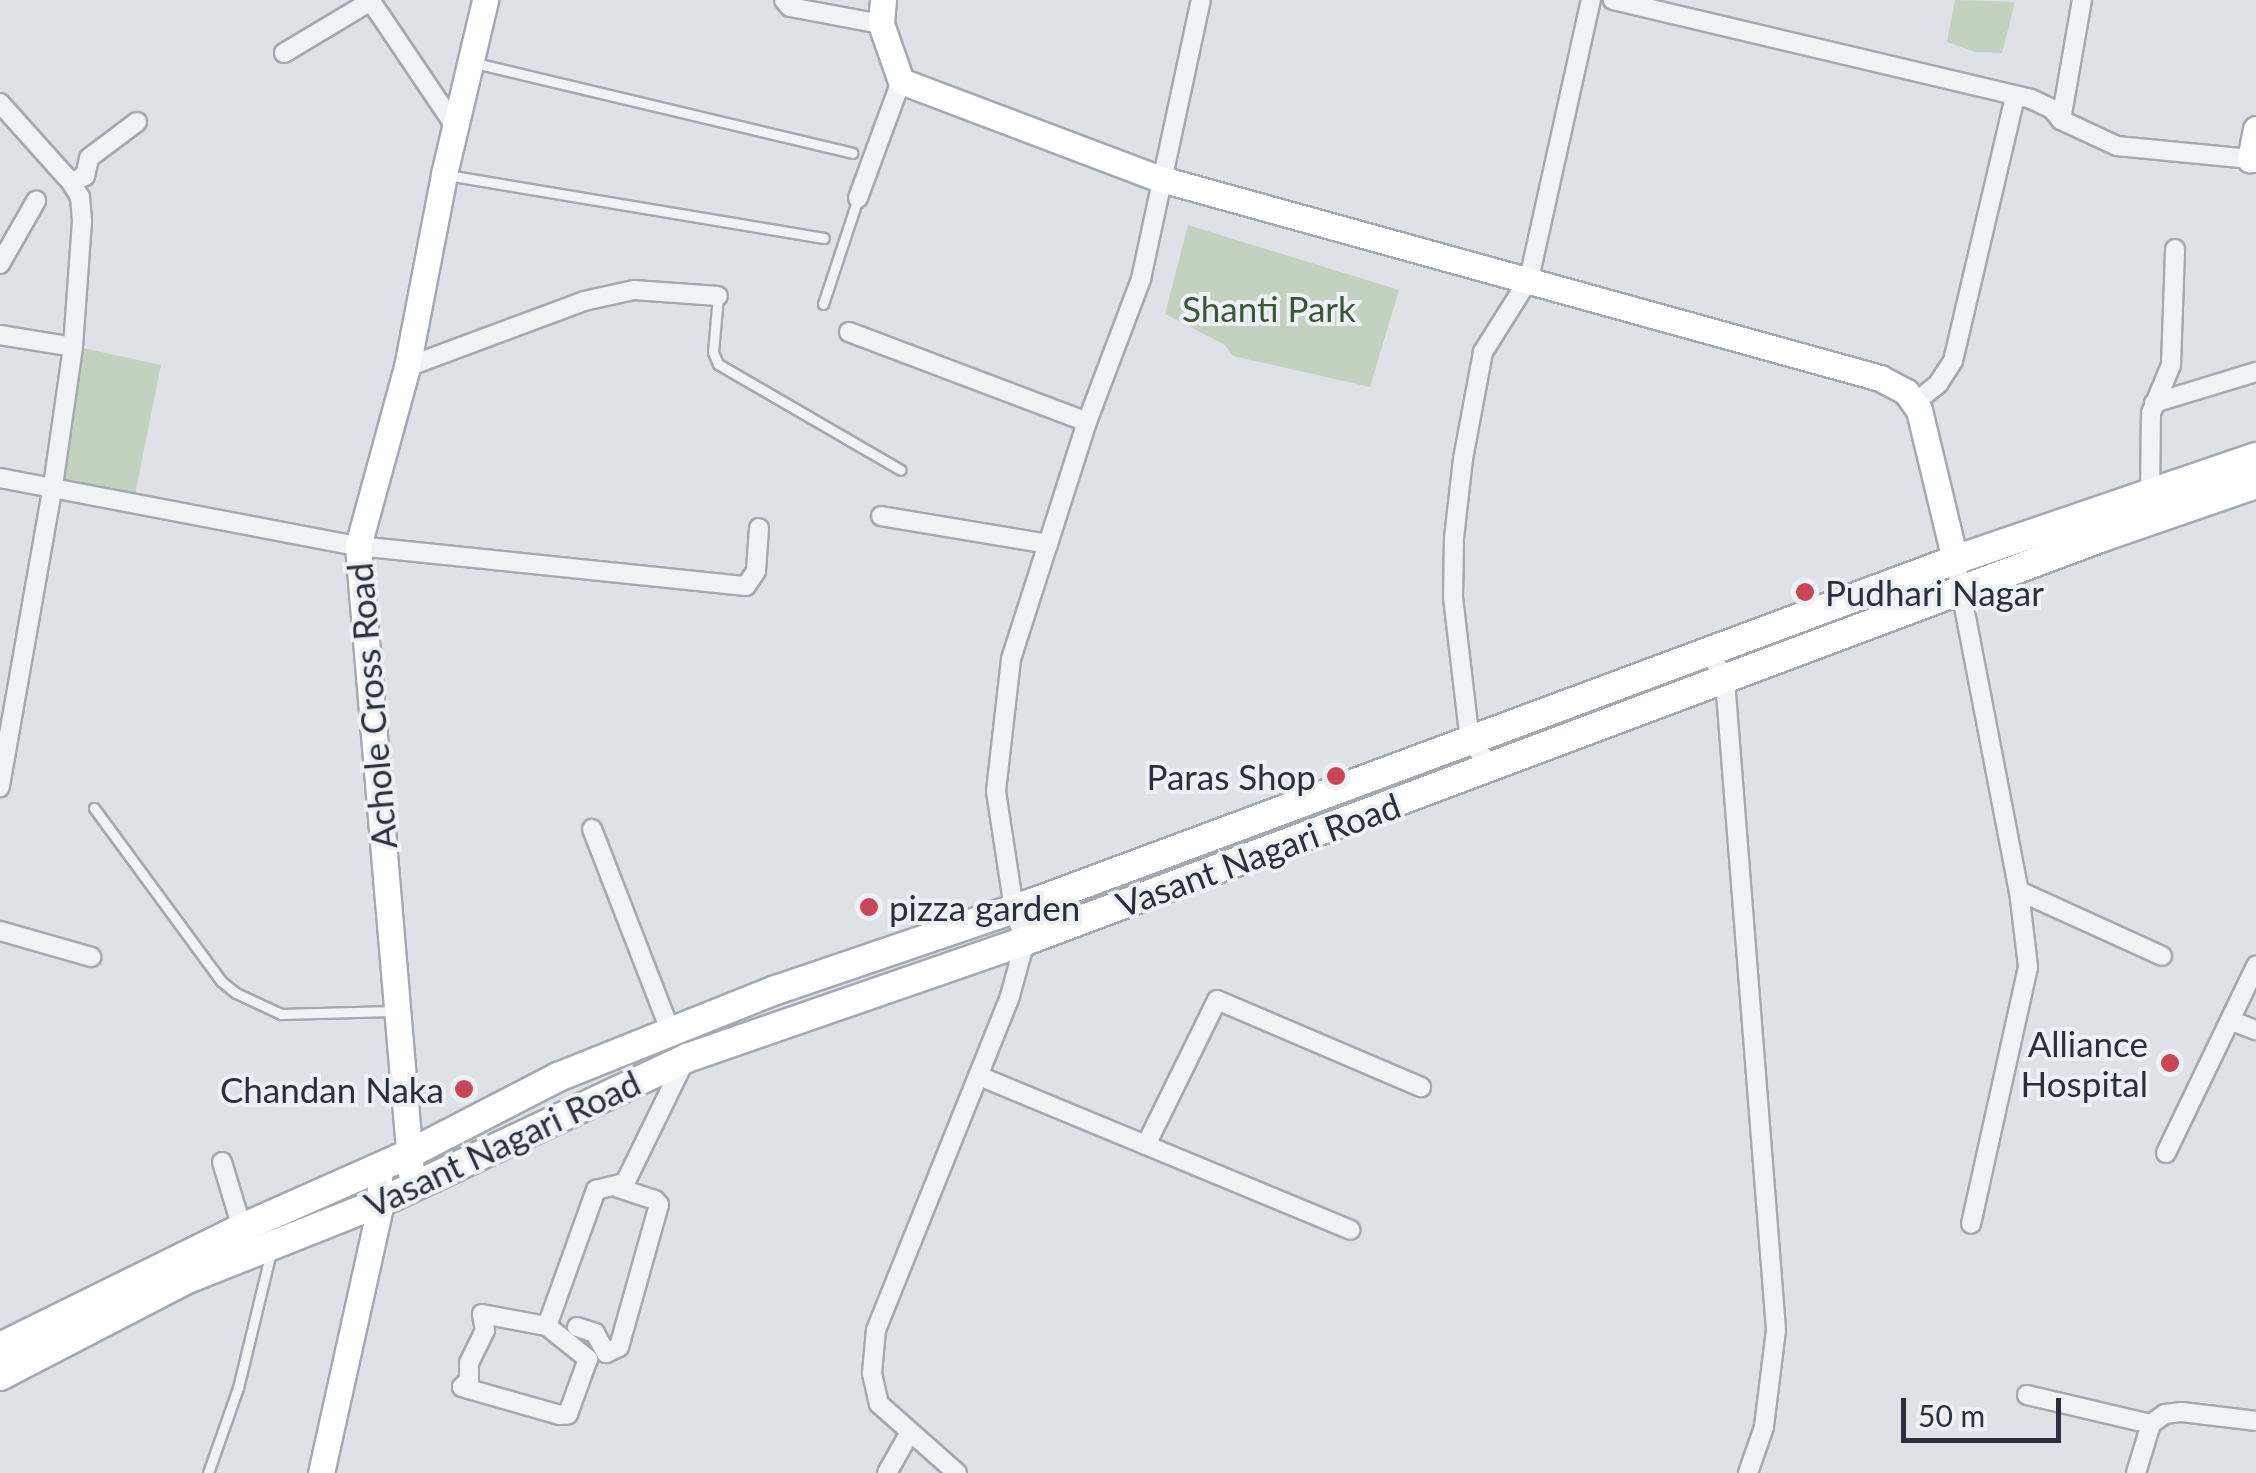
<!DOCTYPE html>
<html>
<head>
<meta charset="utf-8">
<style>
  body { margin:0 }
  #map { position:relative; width:2256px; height:1473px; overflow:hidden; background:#dee1e7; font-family:Lato,sans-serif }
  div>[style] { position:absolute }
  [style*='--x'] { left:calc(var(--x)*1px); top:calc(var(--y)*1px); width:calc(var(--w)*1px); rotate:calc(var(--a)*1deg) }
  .green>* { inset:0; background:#c3d1bf }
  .roads { filter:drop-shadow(2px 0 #a4a8b1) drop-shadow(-2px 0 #a4a8b1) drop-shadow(0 2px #a4a8b1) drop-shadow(0 -2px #a4a8b1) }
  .lane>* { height:9px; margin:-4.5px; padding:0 4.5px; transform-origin:4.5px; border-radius:4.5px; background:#f0f2f5 }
  .street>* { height:18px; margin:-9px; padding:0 9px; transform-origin:9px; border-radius:9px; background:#f0f2f5 }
  .secondary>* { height:25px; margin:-12.5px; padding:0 12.5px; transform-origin:12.5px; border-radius:12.5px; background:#fff }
  .primary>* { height:28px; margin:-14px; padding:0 14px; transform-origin:14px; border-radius:14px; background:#fff }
  .dots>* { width:28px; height:28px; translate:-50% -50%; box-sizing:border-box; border:5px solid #edf0f5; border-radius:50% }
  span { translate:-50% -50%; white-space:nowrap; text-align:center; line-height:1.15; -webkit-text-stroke:8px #edf0f5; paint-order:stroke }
  .park-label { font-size:35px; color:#3b5836 }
  .poi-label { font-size:35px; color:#282f3d }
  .left { translate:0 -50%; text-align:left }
  .right { translate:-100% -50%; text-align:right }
  .street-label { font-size:35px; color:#282f3d }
  .scale { position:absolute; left:1901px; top:1398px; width:160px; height:45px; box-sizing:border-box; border:5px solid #282f3d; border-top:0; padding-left:12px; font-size:30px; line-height:35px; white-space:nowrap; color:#282f3d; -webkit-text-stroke:8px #edf0f5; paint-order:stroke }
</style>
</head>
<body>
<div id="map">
  <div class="green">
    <i style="clip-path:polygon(1955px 0,2015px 2px,2002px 53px,1975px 52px,1947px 42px)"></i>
    <i style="clip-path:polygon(1188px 225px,1399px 290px,1370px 387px,1233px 356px,1225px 345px,1165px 314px)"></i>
    <i style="clip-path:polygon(78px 347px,161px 365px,135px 495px,61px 478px)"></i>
  </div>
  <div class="roads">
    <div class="lane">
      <i style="--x:475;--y:63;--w:388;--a:13.4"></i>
      <i style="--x:447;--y:175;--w:382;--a:9.5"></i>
      <i style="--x:718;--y:296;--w:56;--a:95.1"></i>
      <i style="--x:713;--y:352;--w:13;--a:67"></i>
      <i style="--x:718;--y:364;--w:211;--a:30.1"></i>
      <i style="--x:823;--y:304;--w:112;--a:-71.7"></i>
      <i style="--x:94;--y:808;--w:215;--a:53.7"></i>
      <i style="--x:221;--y:981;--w:19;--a:39"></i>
      <i style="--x:236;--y:993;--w:50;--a:25"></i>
      <i style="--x:281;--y:1014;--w:112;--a:-1.5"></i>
      <i style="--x:208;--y:1473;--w:90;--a:-70.6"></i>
      <i style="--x:238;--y:1388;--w:140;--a:-76.4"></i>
    </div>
    <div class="street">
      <i style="--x:370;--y:0;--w:156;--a:56"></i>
      <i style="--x:784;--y:0;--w:9;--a:49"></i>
      <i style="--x:790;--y:7;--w:93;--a:10.6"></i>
      <i style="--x:1613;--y:0;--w:430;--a:13.3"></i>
      <i style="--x:2031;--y:99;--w:23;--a:25"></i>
      <i style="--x:2052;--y:109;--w:14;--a:51"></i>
      <i style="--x:2061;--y:120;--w:62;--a:24.9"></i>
      <i style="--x:2117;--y:146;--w:134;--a:5.6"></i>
      <i style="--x:284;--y:53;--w:101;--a:-30.9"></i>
      <i style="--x:0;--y:103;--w:106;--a:48.1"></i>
      <i style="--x:71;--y:182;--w:17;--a:59"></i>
      <i style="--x:80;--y:197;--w:24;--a:85"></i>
      <i style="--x:82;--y:221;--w:126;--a:94.1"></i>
      <i style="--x:73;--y:347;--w:139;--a:98.2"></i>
      <i style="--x:53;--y:485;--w:307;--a:100"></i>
      <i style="--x:2061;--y:120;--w:122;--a:-80.1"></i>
      <i style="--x:71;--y:182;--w:15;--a:-23"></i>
      <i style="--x:85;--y:176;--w:18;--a:-77"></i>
      <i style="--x:89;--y:158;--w:60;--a:-36.9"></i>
      <i style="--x:858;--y:198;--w:125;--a:-69.8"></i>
      <i style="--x:0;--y:264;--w:73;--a:-60.3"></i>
      <i style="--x:849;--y:332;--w:254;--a:20.7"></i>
      <i style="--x:0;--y:335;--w:74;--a:9.3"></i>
      <i style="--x:407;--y:367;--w:189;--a:-20.4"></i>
      <i style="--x:584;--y:301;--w:51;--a:-12.4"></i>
      <i style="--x:634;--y:290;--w:84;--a:4.1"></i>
      <i style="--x:1914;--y:403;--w:31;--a:-38"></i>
      <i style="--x:1938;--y:384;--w:27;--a:-57"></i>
      <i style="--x:1953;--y:361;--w:272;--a:-76.8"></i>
      <i style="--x:2154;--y:403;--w:107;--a:-16.9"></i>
      <i style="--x:0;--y:478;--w:364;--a:10.8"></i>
      <i style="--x:358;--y:546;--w:390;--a:5.9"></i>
      <i style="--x:746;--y:586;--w:18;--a:-56"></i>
      <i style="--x:756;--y:571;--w:43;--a:-86"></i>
      <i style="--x:2150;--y:493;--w:80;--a:-89.3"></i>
      <i style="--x:2151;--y:413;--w:52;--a:-67.4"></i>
      <i style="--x:2171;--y:365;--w:116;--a:-88"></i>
      <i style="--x:881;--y:516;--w:169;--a:9.5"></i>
      <i style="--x:1048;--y:544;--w:128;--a:-72.3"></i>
      <i style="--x:1087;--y:422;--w:153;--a:-69.3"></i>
      <i style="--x:1141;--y:279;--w:285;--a:-77.9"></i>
      <i style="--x:1955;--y:560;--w:337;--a:79.1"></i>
      <i style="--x:2019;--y:891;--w:77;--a:83.2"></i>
      <i style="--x:2028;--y:967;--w:263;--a:102.5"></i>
      <i style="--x:1708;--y:650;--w:34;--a:60"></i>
      <i style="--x:1725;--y:680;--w:652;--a:85.51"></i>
      <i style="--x:1776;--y:1330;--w:98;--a:97.1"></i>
      <i style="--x:1764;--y:1427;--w:49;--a:109.2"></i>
      <i style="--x:1494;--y:768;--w:35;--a:-133"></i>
      <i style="--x:1470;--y:742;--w:146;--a:-96.7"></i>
      <i style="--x:1453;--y:597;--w:59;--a:-89"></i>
      <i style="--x:1454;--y:538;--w:80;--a:-83.5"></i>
      <i style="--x:1463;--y:459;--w:109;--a:-79.4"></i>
      <i style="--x:1483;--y:352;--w:86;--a:-57.8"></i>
      <i style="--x:1529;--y:279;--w:286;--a:-77.5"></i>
      <i style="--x:592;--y:829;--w:219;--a:68.8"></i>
      <i style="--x:2019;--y:891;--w:157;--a:24.4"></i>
      <i style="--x:0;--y:931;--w:95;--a:15.9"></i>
      <i style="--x:2232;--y:1021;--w:26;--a:21"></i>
      <i style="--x:979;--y:1076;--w:402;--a:22.5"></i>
      <i style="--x:1146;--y:1145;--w:161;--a:-63.9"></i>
      <i style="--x:1217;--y:1000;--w:222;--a:23.1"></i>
      <i style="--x:2166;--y:1153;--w:208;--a:-64.3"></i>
      <i style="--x:222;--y:1162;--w:69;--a:73.1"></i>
      <i style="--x:482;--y:1314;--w:66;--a:10.5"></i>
      <i style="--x:547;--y:1326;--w:53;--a:38.8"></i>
      <i style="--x:588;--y:1359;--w:59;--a:110"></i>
      <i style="--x:568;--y:1414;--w:8;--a:173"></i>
      <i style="--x:560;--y:1415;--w:102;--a:-164.1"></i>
      <i style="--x:462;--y:1387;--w:10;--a:-45"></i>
      <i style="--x:469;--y:1380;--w:17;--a:-90"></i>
      <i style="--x:469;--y:1363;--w:37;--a:-64"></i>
      <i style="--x:485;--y:1330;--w:16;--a:-101"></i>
      <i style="--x:547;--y:1326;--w:145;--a:-70.2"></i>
      <i style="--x:596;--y:1190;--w:30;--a:-14"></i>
      <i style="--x:625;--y:1183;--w:139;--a:-64"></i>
      <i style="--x:577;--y:1327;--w:19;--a:18"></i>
      <i style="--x:595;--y:1333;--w:23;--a:61"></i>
      <i style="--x:606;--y:1353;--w:14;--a:-25"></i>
      <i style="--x:619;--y:1347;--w:148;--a:-74.3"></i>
      <i style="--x:659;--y:1205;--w:6;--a:-129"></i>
      <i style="--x:655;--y:1200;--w:38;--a:-162"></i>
      <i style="--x:2027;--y:1395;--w:127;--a:13.2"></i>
      <i style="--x:887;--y:1473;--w:47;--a:-60.7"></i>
      <i style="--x:957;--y:1473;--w:104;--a:-138.5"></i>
      <i style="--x:879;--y:1404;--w:32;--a:-103"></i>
      <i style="--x:872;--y:1373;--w:43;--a:-84.7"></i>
      <i style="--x:876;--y:1330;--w:360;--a:-68.1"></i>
      <i style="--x:1010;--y:996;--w:57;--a:-74.7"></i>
      <i style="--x:1025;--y:941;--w:34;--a:-109"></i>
      <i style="--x:1014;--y:909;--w:119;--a:-98.7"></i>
      <i style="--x:996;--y:791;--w:133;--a:-83.5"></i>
      <i style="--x:1011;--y:659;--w:121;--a:-72.2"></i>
      <i style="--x:2136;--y:1473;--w:51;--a:-73"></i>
      <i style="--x:2151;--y:1424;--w:17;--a:-36"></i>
      <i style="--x:2165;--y:1414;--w:17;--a:-7"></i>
      <i style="--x:2182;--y:1412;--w:75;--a:6.9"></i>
    </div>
    <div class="secondary">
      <i style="--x:883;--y:0;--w:24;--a:95"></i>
      <i style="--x:881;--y:24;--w:60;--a:70.7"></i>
      <i style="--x:901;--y:81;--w:278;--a:20.7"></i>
      <i style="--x:1161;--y:179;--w:746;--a:15.47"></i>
      <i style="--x:1880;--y:378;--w:30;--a:28"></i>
      <i style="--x:1906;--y:392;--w:22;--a:54"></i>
      <i style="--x:1919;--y:410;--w:154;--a:76.5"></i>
      <i style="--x:2256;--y:129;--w:31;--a:101"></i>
      <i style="--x:2250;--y:159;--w:6;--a:0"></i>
      <i style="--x:411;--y:1173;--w:629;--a:-94.83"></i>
      <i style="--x:358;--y:546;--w:186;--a:-74.7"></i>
      <i style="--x:407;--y:367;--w:197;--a:-79.1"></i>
      <i style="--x:444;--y:174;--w:179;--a:-76.7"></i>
      <i style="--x:321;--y:1473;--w:278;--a:-77.5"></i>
      <i style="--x:381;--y:1202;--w:35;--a:-95"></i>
    </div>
    <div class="primary">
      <i style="--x:0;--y:1347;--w:270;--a:-26.2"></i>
      <i style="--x:242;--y:1228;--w:183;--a:-23.9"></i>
      <i style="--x:409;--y:1154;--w:168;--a:-27.3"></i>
      <i style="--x:558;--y:1077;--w:235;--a:-21.8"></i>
      <i style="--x:776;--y:990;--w:274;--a:-18.8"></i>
      <i style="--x:1035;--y:902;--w:982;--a:-20.39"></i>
      <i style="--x:1955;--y:560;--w:318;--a:-18.9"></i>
      <i style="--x:0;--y:1376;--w:208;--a:-27.4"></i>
      <i style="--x:185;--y:1280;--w:211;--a:-21.7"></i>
      <i style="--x:381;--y:1202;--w:338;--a:-25.2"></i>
      <i style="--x:687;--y:1058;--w:358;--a:-19.1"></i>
      <i style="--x:1025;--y:941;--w:1148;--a:-20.55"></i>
      <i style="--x:2100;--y:538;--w:165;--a:-19.1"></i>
    </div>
  </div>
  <div class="dots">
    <i style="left:1805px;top:592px;background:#c94654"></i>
    <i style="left:1336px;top:776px;background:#c94654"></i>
    <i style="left:869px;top:907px;background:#c94654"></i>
    <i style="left:2170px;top:1063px;background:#c94654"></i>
    <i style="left:464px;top:1089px;background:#c94654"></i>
  </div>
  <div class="park-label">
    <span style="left:1269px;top:308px">Shanti Park</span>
  </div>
  <div class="poi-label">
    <span class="left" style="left:1825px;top:592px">Pudhari Nagar</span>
    <span class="right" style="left:1316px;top:776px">Paras Shop</span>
    <span class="left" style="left:889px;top:907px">pizza garden</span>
    <span class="right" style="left:2148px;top:1063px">Alliance<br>Hospital</span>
    <span class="right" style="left:444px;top:1089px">Chandan Naka</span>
  </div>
  <div class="street-label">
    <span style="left:371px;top:706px;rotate:-95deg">Achole Cross Road</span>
    <span style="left:1258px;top:854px;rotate:-20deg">Vasant Nagari Road</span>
    <span style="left:502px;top:1143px;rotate:-25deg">Vasant Nagari Road</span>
  </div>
  <div class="scale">50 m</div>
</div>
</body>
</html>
